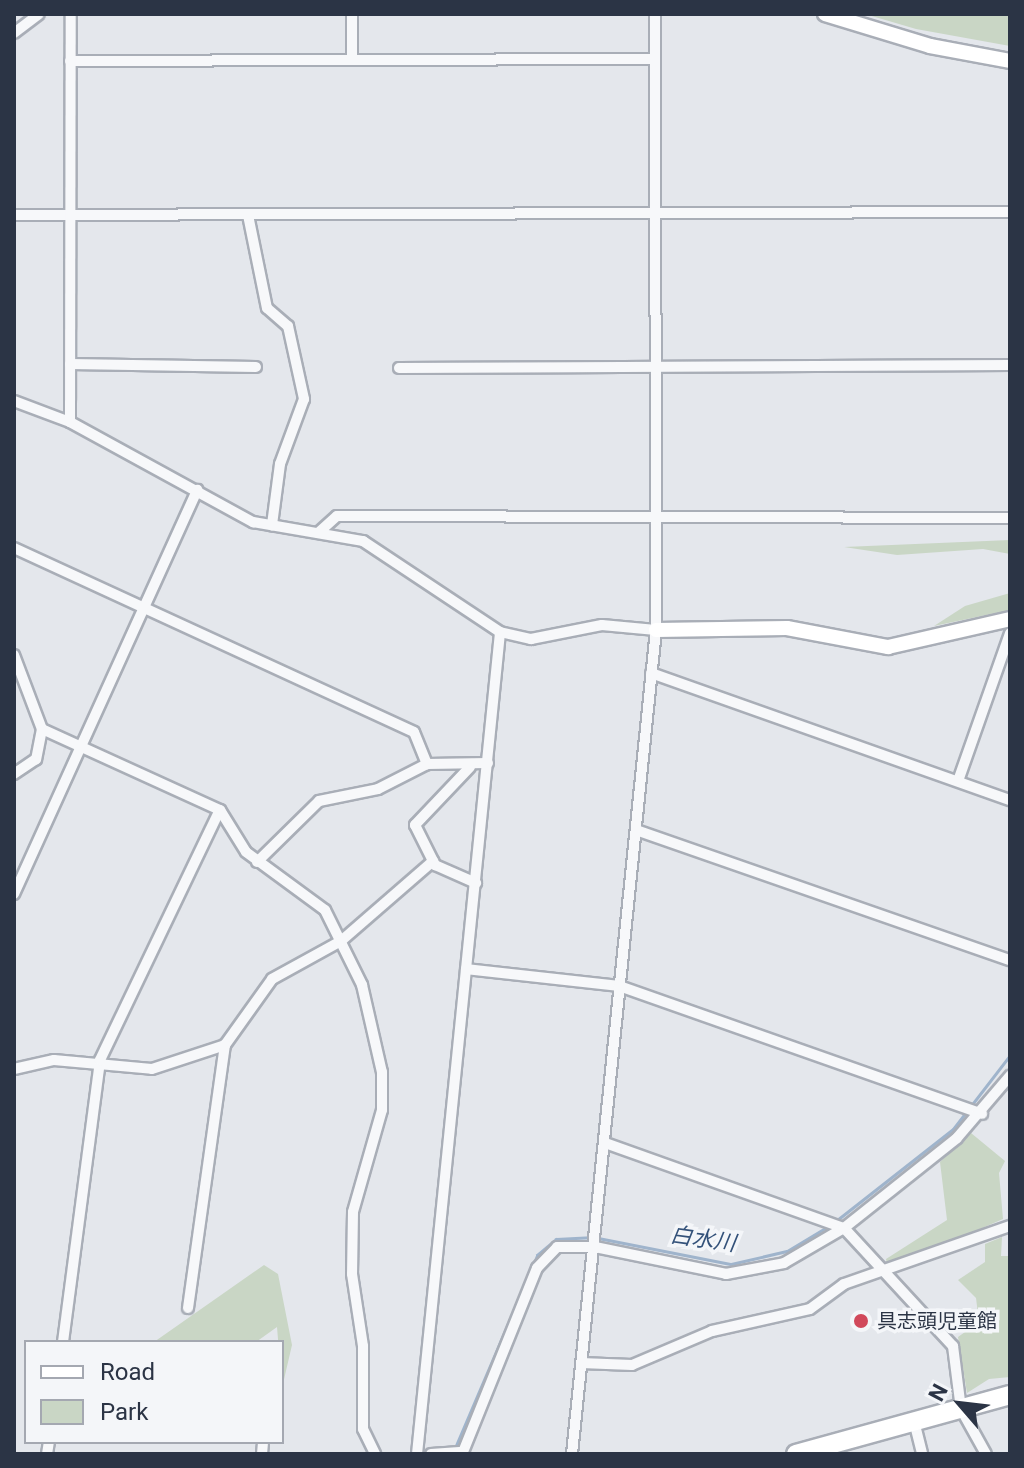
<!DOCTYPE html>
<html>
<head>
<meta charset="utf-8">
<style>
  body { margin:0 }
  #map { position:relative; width:1024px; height:1468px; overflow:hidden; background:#e4e7ec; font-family:Roboto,"Noto Sans JP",sans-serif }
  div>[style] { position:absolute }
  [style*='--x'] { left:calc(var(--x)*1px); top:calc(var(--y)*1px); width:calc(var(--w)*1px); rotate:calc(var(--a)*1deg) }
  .green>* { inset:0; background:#c9d6c5 }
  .stream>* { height:3px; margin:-1.5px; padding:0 1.5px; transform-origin:1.5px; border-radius:1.5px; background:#9fb4cc }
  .roads { filter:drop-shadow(2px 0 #a9aeb7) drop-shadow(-2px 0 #a9aeb7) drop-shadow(0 2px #a9aeb7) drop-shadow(0 -2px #a9aeb7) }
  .street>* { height:10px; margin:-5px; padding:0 5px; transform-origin:5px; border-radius:5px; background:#f7f8fa }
  .secondary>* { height:14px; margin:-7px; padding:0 7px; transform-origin:7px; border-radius:7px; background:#fff }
  .highway>* { height:18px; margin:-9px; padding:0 9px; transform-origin:9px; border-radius:9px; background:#fff }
  .dots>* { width:22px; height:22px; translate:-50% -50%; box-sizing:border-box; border:4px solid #f4f6f9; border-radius:50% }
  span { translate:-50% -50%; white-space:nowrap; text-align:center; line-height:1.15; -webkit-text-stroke:7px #f4f6f9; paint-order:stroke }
  .poi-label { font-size:20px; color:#2b3445 }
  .left { translate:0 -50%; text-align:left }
  .water-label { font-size:22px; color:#34527a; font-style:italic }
  .frame { position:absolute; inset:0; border:16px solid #2b3445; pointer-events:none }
  .legend { position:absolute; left:24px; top:1340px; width:260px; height:104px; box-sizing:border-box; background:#f4f6f9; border:2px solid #a4a8b1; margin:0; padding:10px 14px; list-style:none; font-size:24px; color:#2b3445 }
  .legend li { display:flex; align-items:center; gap:16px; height:40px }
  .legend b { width:40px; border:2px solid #a4a8b1 }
  .north { position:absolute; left:920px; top:1364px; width:80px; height:80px; -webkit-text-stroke:6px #f4f6f9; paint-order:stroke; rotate:298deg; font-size:22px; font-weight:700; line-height:32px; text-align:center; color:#2b3445 }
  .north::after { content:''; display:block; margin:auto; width:28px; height:36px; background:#2b3445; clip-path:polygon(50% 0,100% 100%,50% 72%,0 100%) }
</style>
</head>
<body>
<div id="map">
  <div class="green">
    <i style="clip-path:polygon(865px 14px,1010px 14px,1010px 46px,916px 29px)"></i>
    <i style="clip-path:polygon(1010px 540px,1010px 554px,983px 549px,897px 555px,844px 547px)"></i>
    <i style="clip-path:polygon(1010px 593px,1010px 610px,934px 626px,965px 606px)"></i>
    <i style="clip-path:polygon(971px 1133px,1005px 1161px,999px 1173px,1003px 1219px,888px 1269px,886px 1259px,947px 1220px,940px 1162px)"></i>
    <i style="clip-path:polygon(1002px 1237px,1001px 1256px,1010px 1256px,1010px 1377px,989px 1379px,967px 1393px,958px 1337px,979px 1322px,976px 1298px,958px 1280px,985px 1262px,985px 1244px)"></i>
    <i style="clip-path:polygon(264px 1265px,278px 1274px,292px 1345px,282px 1388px,277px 1327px,256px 1342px,154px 1342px)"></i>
  </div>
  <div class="stream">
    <i style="--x:837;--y:1220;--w:147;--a:-38.1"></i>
    <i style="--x:953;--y:1129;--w:93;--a:-52.4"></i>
    <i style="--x:598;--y:1238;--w:136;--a:11.1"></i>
    <i style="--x:731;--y:1264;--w:57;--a:-13.1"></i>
    <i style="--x:787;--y:1251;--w:47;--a:-31"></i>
    <i style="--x:454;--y:1450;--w:212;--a:-66.9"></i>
    <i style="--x:537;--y:1255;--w:25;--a:-40"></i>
    <i style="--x:556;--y:1239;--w:34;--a:-3"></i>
  </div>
  <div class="roads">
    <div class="street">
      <i style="--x:352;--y:14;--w:45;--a:90"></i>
      <i style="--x:14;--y:33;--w:31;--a:-37"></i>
      <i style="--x:70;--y:61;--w:584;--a:-0.2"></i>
      <i style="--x:14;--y:215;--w:996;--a:-0.17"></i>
      <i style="--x:248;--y:215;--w:95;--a:78.5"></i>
      <i style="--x:267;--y:308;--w:28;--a:41"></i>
      <i style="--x:288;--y:326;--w:75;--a:77.6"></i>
      <i style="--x:304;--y:399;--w:69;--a:110.3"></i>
      <i style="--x:280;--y:464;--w:62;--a:97.5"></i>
      <i style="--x:70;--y:364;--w:186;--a:0.9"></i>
      <i style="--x:399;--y:368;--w:611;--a:-0.28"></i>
      <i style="--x:14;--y:401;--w:60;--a:20.6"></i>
      <i style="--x:70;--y:422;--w:209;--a:28.7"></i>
      <i style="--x:253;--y:522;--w:112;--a:9.8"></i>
      <i style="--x:363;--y:541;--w:164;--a:33.6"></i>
      <i style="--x:500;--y:632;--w:32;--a:13"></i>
      <i style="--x:531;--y:639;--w:72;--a:-11.2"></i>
      <i style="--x:602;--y:625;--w:54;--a:5.3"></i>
      <i style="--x:70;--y:422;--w:408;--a:-89.9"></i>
      <i style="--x:318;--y:533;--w:25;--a:-42"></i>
      <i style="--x:337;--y:516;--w:673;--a:0.17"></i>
      <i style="--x:14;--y:548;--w:440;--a:24.7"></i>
      <i style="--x:414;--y:732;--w:35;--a:68"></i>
      <i style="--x:14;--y:655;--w:79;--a:69.3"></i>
      <i style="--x:42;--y:729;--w:31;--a:101"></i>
      <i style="--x:36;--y:759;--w:27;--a:146"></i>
      <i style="--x:651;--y:673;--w:381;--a:19.5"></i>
      <i style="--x:42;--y:729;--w:196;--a:24.5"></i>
      <i style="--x:220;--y:810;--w:49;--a:58.2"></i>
      <i style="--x:246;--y:852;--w:98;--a:36.3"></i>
      <i style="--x:325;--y:910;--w:84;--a:63.7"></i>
      <i style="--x:362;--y:985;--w:89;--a:77.1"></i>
      <i style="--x:382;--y:1072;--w:38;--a:90"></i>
      <i style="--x:382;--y:1110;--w:106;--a:105.9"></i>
      <i style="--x:353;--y:1212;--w:62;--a:90.9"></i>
      <i style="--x:352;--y:1274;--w:73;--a:81.3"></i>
      <i style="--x:363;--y:1346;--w:83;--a:90"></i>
      <i style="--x:363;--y:1429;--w:28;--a:64"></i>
      <i style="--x:470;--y:767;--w:80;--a:133.5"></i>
      <i style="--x:415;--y:825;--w:45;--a:63.4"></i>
      <i style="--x:435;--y:865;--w:45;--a:23.7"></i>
      <i style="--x:958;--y:781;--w:157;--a:-70.6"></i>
      <i style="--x:636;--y:830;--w:396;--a:19.2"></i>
      <i style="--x:257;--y:862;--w:87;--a:-44.5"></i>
      <i style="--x:319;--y:801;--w:60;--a:-11.5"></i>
      <i style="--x:378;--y:789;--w:55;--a:-27"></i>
      <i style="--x:427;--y:764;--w:61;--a:-0.9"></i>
      <i style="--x:14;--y:894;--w:444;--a:-65.6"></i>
      <i style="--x:466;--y:969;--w:154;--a:6.3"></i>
      <i style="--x:619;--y:986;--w:385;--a:19.4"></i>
      <i style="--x:14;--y:1069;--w:41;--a:-12.7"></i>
      <i style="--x:54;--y:1060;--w:98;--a:5.2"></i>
      <i style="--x:152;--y:1069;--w:77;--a:-18.2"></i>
      <i style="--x:225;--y:1045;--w:81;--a:-54.5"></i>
      <i style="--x:272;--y:979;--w:79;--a:-28.8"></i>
      <i style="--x:341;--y:941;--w:122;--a:-41"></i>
      <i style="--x:605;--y:1143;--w:254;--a:19.6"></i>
      <i style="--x:844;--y:1228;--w:161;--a:47.3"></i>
      <i style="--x:953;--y:1346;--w:64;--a:82.8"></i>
      <i style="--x:961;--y:1409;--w:51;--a:60.9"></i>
      <i style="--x:188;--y:1308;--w:266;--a:-82"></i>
      <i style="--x:63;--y:1342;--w:284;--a:-82.5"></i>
      <i style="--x:100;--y:1060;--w:277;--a:-64.4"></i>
      <i style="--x:581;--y:1363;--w:51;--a:2.2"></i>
      <i style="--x:632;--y:1365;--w:87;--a:-23"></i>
      <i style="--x:712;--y:1331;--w:100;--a:-12.7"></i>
      <i style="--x:810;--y:1309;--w:42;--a:-36.3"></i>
      <i style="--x:844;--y:1284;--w:176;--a:-19.3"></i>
      <i style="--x:914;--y:1421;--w:34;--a:76"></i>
      <i style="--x:47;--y:1454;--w:12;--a:-81"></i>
      <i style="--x:262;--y:1454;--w:12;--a:-85"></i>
      <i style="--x:417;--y:1454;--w:826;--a:-84.23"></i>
      <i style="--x:431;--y:1454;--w:32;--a:-4"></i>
      <i style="--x:463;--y:1452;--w:198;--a:-68.1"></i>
      <i style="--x:537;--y:1268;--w:29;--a:-46"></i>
      <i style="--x:557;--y:1247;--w:38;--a:0"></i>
      <i style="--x:595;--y:1247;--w:134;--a:11.6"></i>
      <i style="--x:726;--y:1274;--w:59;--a:-10.7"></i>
      <i style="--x:784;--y:1263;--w:69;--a:-30.3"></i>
      <i style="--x:844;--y:1228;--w:144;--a:-38.5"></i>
      <i style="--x:957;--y:1138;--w:82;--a:-49.5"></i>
      <i style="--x:572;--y:1454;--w:828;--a:-84.18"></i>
      <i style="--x:656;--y:630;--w:616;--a:-90.09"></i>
    </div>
    <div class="secondary">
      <i style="--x:825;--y:14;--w:110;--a:16.9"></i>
      <i style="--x:930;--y:46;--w:81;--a:10.6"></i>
      <i style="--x:656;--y:630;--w:131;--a:-0.9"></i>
      <i style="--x:787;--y:628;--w:103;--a:10.7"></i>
      <i style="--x:888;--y:647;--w:125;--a:-12.9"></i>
    </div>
    <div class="highway">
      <i style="--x:796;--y:1454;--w:222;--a:-15.4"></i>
    </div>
  </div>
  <div class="dots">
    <i style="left:861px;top:1321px;background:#d1495b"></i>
  </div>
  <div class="poi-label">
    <span class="left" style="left:877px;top:1321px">具志頭児童館</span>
  </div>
  <div class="water-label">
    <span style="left:703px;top:1239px;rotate:8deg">白水川</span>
  </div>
  <div class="frame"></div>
  <ul class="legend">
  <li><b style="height:10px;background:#fff"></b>Road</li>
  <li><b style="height:22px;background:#c9d6c5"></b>Park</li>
  </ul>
  <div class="north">N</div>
</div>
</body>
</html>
